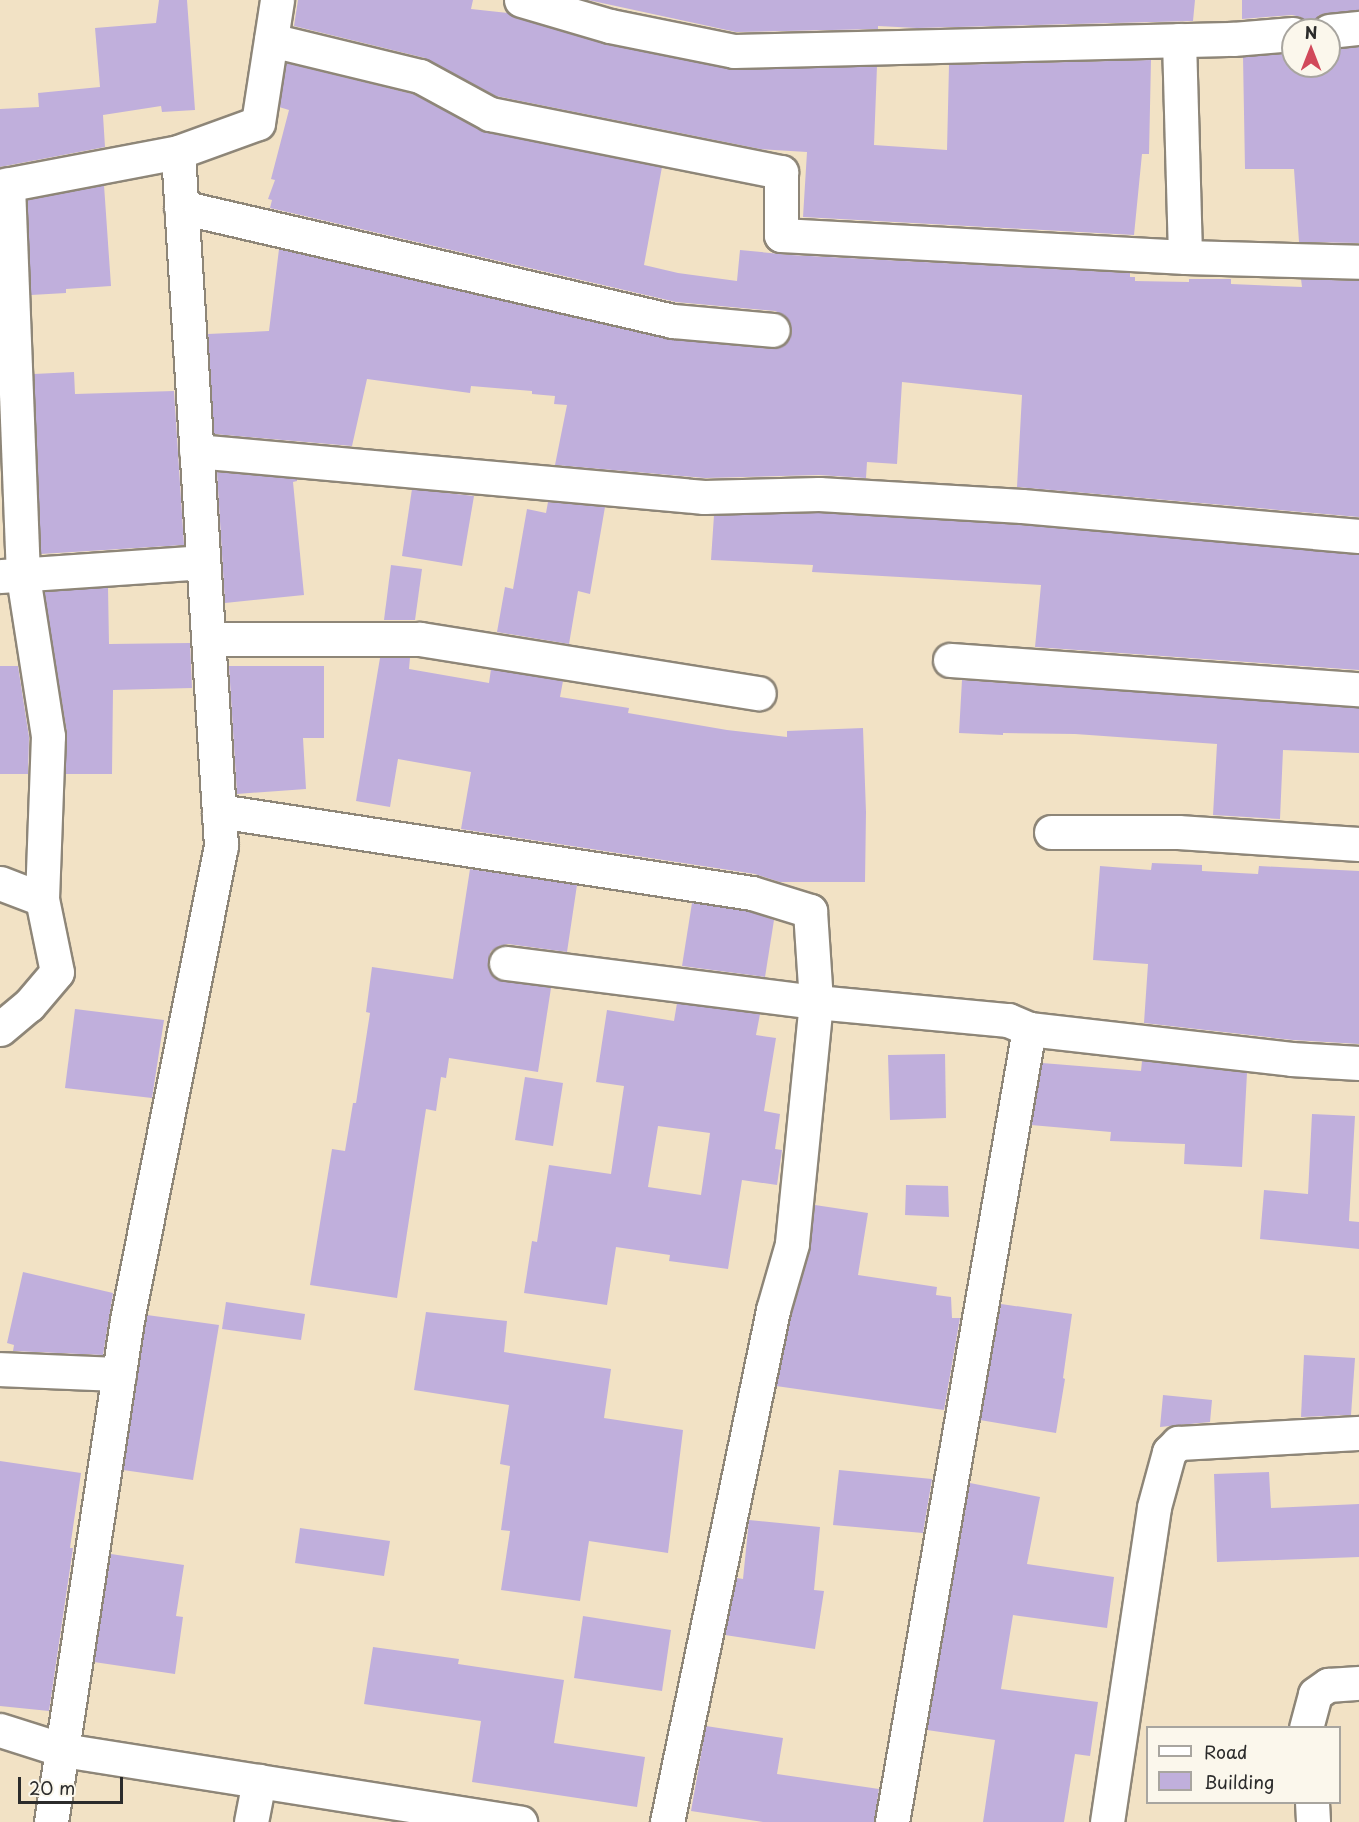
<!DOCTYPE html>
<html>
<head>
<meta charset="utf-8">
<style>
  body { margin:0 }
  #map { position:relative; width:1359px; height:1822px; overflow:hidden; background:#f2e2c5; font-family:"Playpen Sans",sans-serif }
  div>[style] { position:absolute }
  [style*='--x'] { left:calc(var(--x)*1px); top:calc(var(--y)*1px); width:calc(var(--w)*1px); rotate:calc(var(--a)*1deg) }
  .building>* { inset:0; background:#c0afdc }
  .roads { filter:drop-shadow(2px 0 #8e8678) drop-shadow(-2px 0 #8e8678) drop-shadow(0 2px #8e8678) drop-shadow(0 -2px #8e8678) }
  .minor>* { height:33px; margin:-16.5px; padding:0 16.5px; transform-origin:16.5px; border-radius:16.5px; background:#fff }
  span { translate:-50% -50%; white-space:nowrap; text-align:center; line-height:1.15; -webkit-text-stroke:6px #fbf7ec; paint-order:stroke }
  .legend { position:absolute; left:1146px; top:1726px; width:195px; height:78px; box-sizing:border-box; background:#fbf7ec; border:2px solid #a8a59f; margin:0; padding:8px 10px; list-style:none; font-size:18px; color:#2b2b2b }
  .legend li { display:flex; align-items:center; gap:12px; height:30px }
  .legend b { width:30px; border:2px solid #a8a59f }
  .north { position:absolute; left:1281px; top:18px; width:60px; height:60px; box-sizing:border-box; background:#fbf7ec; border:2px solid #a8a59f; border-radius:50%; rotate:0deg; font-size:16px; font-weight:700; line-height:24px; text-align:center; color:#2b2b2b }
  .north::after { content:''; display:block; margin:auto; width:21px; height:27px; background:#d1495b; clip-path:polygon(50% 0,100% 100%,50% 72%,0 100%) }
  .scale { position:absolute; left:18px; top:1777px; width:105px; height:27px; box-sizing:border-box; border:3px solid #2b2b2b; border-top:0; padding-left:8px; font-size:18px; line-height:21px; white-space:nowrap; color:#2b2b2b; -webkit-text-stroke:4px #fbf7ec; paint-order:stroke }
</style>
</head>
<body>
<div id="map">
  <div class="building">
    <i style="clip-path:polygon(159px 0,187px 0,195px 110px,162px 112px,161px 106px,103px 115px,105px 147px,0 167px,0 109px,39px 107px,38px 93px,100px 87px,95px 28px,156px 23px)"></i>
    <i style="clip-path:polygon(298px 0,473px 0,471px 9px,508px 13px,516px 18px,605px 44px,731px 69px,877px 66px,874px 145px,947px 150px,949px 65px,1151px 60px,1149px 154px,1142px 154px,1134px 235px,803px 217px,807px 152px,760px 149px,496px 96px,425px 58px,294px 26px)"></i>
    <i style="clip-path:polygon(588px 0,1195px 0,1193px 21px,917px 28px,878px 26px,878px 29px,736px 32px)"></i>
    <i style="clip-path:polygon(1242px 0,1359px 0,1359px 10px,1319px 15px,1311px 30px,1301px 17px,1292px 15px,1242px 19px)"></i>
    <i style="clip-path:polygon(1359px 47px,1359px 243px,1299px 242px,1294px 169px,1245px 169px,1243px 57px,1293px 53px,1293px 66px,1329px 66px,1329px 49px)"></i>
    <i style="clip-path:polygon(286px 63px,413px 94px,486px 132px,662px 167px,644px 265px,678px 273px,737px 281px,740px 250px,791px 255px,1130px 273px,1130px 277px,1135px 277px,1135px 281px,1189px 282px,1189px 279px,1231px 279px,1231px 284px,1302px 287px,1301px 279px,1359px 281px,1359px 517px,1017px 487px,1022px 395px,902px 382px,897px 464px,867px 462px,866px 478px,819px 475px,705px 478px,555px 465px,567px 405px,554px 404px,555px 396px,532px 394px,532px 391px,471px 386px,470px 393px,367px 379px,352px 446px,214px 434px,208px 334px,269px 331px,279px 249px,669px 339px,772px 349px,781px 347px,789px 340px,792px 332px,790px 322px,784px 315px,775px 311px,676px 302px,270px 208px,272px 200px,268px 199px,275px 180px,271px 179px,289px 110px,279px 107px)"></i>
    <i style="clip-path:polygon(104px 185px,111px 286px,66px 289px,66px 293px,31px 295px,27px 200px)"></i>
    <i style="clip-path:polygon(74px 372px,75px 394px,174px 391px,184px 545px,41px 554px,34px 374px)"></i>
    <i style="clip-path:polygon(217px 472px,297px 479px,297px 481px,293px 482px,304px 595px,225px 603px)"></i>
    <i style="clip-path:polygon(412px 489px,474px 496px,462px 566px,402px 556px)"></i>
    <i style="clip-path:polygon(548px 502px,605px 507px,590px 594px,578px 591px,569px 644px,497px 632px,505px 587px,513px 589px,527px 509px,546px 513px)"></i>
    <i style="clip-path:polygon(819px 513px,1021px 525px,1359px 554px,1359px 670px,1035px 647px,1041px 585px,812px 572px,813px 565px,711px 560px,714px 515px)"></i>
    <i style="clip-path:polygon(391px 565px,422px 569px,415px 620px,384px 620px)"></i>
    <i style="clip-path:polygon(108px 587px,109px 644px,190px 643px,192px 688px,113px 690px,112px 774px,65px 774px,67px 733px,44px 592px)"></i>
    <i style="clip-path:polygon(380px 658px,410px 658px,409px 669px,489px 683px,491px 669px,563px 681px,560px 697px,629px 708px,628px 713px,727px 730px,787px 737px,787px 731px,863px 728px,866px 812px,865px 882px,780px 882px,755px 874px,461px 829px,471px 772px,398px 759px,390px 807px,356px 801px)"></i>
    <i style="clip-path:polygon(0 666px,18px 666px,29px 737px,28px 774px,0 774px)"></i>
    <i style="clip-path:polygon(229px 666px,324px 666px,324px 738px,303px 738px,306px 789px,237px 794px)"></i>
    <i style="clip-path:polygon(962px 680px,1359px 708px,1359px 753px,1283px 750px,1280px 819px,1213px 815px,1217px 744px,1075px 734px,1003px 733px,1003px 735px,959px 733px)"></i>
    <i style="clip-path:polygon(1152px 863px,1202px 865px,1202px 871px,1258px 874px,1259px 866px,1359px 871px,1359px 1044px,1293px 1040px,1144px 1023px,1148px 964px,1093px 960px,1100px 866px,1151px 870px)"></i>
    <i style="clip-path:polygon(470px 869px,577px 885px,567px 952px,508px 944px,499px 946px,491px 951px,488px 960px,489px 971px,495px 978px,551px 988px,538px 1072px,449px 1058px,446px 1078px,441px 1077px,436px 1111px,426px 1109px,397px 1298px,310px 1285px,332px 1149px,345px 1151px,353px 1103px,356px 1103px,370px 1013px,366px 1012px,372px 967px,453px 979px)"></i>
    <i style="clip-path:polygon(692px 903px,748px 911px,774px 920px,765px 977px,682px 966px)"></i>
    <i style="clip-path:polygon(evenodd,677px 1003px,760px 1014px,756px 1035px,776px 1038px,764px 1111px,780px 1114px,775px 1149px,782px 1150px,777px 1185px,742px 1180px,728px 1269px,669px 1261px,670px 1255px,616px 1247px,607px 1305px,524px 1293px,532px 1241px,537px 1242px,549px 1165px,611px 1174px,624px 1086px,596px 1082px,607px 1010px,674px 1021px,677px 1003px,658px 1126px,710px 1133px,701px 1195px,648px 1187px,658px 1126px)"></i>
    <i style="clip-path:polygon(75px 1009px,164px 1020px,152px 1098px,65px 1088px)"></i>
    <i style="clip-path:polygon(945px 1054px,946px 1118px,890px 1120px,888px 1055px)"></i>
    <i style="clip-path:polygon(1142px 1061px,1247px 1073px,1242px 1167px,1184px 1164px,1185px 1144px,1110px 1141px,1111px 1132px,1031px 1125px,1042px 1063px,1141px 1071px)"></i>
    <i style="clip-path:polygon(525px 1077px,563px 1083px,553px 1146px,515px 1140px)"></i>
    <i style="clip-path:polygon(1312px 1114px,1355px 1116px,1349px 1221px,1359px 1222px,1359px 1249px,1260px 1239px,1264px 1190px,1308px 1194px)"></i>
    <i style="clip-path:polygon(906px 1185px,948px 1186px,949px 1217px,905px 1215px)"></i>
    <i style="clip-path:polygon(815px 1205px,868px 1213px,858px 1275px,937px 1287px,936px 1295px,951px 1297px,952px 1318px,960px 1318px,944px 1410px,776px 1386px,791px 1314px,810px 1249px)"></i>
    <i style="clip-path:polygon(23px 1272px,113px 1293px,103px 1355px,13px 1351px,14px 1345px,7px 1343px)"></i>
    <i style="clip-path:polygon(226px 1302px,305px 1314px,301px 1340px,222px 1329px)"></i>
    <i style="clip-path:polygon(1001px 1304px,1072px 1314px,1063px 1378px,1065px 1379px,1056px 1433px,980px 1420px)"></i>
    <i style="clip-path:polygon(426px 1312px,507px 1321px,504px 1352px,611px 1369px,604px 1418px,683px 1430px,668px 1553px,589px 1541px,580px 1601px,501px 1590px,510px 1531px,501px 1530px,510px 1466px,500px 1464px,509px 1405px,414px 1390px)"></i>
    <i style="clip-path:polygon(147px 1315px,219px 1325px,193px 1480px,123px 1470px)"></i>
    <i style="clip-path:polygon(1304px 1355px,1355px 1358px,1351px 1415px,1301px 1417px)"></i>
    <i style="clip-path:polygon(1163px 1395px,1212px 1400px,1210px 1422px,1160px 1427px)"></i>
    <i style="clip-path:polygon(0 1461px,81px 1473px,70px 1548px,73px 1548px,49px 1711px,0 1706px)"></i>
    <i style="clip-path:polygon(839px 1470px,932px 1479px,923px 1533px,833px 1525px)"></i>
    <i style="clip-path:polygon(1269px 1472px,1271px 1508px,1359px 1504px,1359px 1557px,1217px 1562px,1214px 1474px)"></i>
    <i style="clip-path:polygon(970px 1483px,1040px 1497px,1027px 1564px,1114px 1577px,1107px 1628px,1013px 1615px,1001px 1689px,1098px 1702px,1090px 1756px,1075px 1754px,1064px 1822px,983px 1822px,995px 1740px,927px 1730px)"></i>
    <i style="clip-path:polygon(749px 1520px,820px 1527px,814px 1590px,824px 1591px,815px 1649px,725px 1635px,737px 1578px,743px 1579px)"></i>
    <i style="clip-path:polygon(300px 1528px,390px 1541px,384px 1576px,295px 1563px)"></i>
    <i style="clip-path:polygon(111px 1554px,184px 1565px,176px 1616px,183px 1617px,175px 1674px,94px 1662px)"></i>
    <i style="clip-path:polygon(583px 1616px,671px 1630px,662px 1691px,574px 1678px)"></i>
    <i style="clip-path:polygon(373px 1647px,459px 1659px,458px 1664px,564px 1680px,554px 1743px,645px 1757px,637px 1807px,472px 1782px,481px 1721px,364px 1704px)"></i>
    <i style="clip-path:polygon(706px 1726px,783px 1738px,777px 1774px,879px 1789px,874px 1822px,763px 1822px,691px 1811px)"></i>
  </div>
  <div class="roads">
    <div class="minor">
      <i style="--x:521;--y:0;--w:93;--a:16.3"></i>
      <i style="--x:610;--y:26;--w:126;--a:11.4"></i>
      <i style="--x:734;--y:51;--w:499;--a:-1.4"></i>
      <i style="--x:1233;--y:39;--w:60;--a:-4.8"></i>
      <i style="--x:1329;--y:31;--w:30;--a:-6"></i>
      <i style="--x:271;--y:40;--w:153;--a:13.6"></i>
      <i style="--x:420;--y:76;--w:80;--a:28.5"></i>
      <i style="--x:490;--y:114;--w:297;--a:11.3"></i>
      <i style="--x:781;--y:172;--w:63;--a:90"></i>
      <i style="--x:781;--y:235;--w:405;--a:3.1"></i>
      <i style="--x:1185;--y:257;--w:174;--a:1.6"></i>
      <i style="--x:1179;--y:40;--w:217;--a:88.4"></i>
      <i style="--x:0;--y:186;--w:181;--a:-10.8"></i>
      <i style="--x:178;--y:152;--w:85;--a:-19.9"></i>
      <i style="--x:258;--y:123;--w:124;--a:-81.2"></i>
      <i style="--x:181;--y:207;--w:505;--a:13.05"></i>
      <i style="--x:673;--y:321;--w:100;--a:5.1"></i>
      <i style="--x:196;--y:451;--w:510;--a:5.17"></i>
      <i style="--x:704;--y:497;--w:115;--a:-1.5"></i>
      <i style="--x:819;--y:494;--w:203;--a:3.4"></i>
      <i style="--x:1022;--y:506;--w:338;--a:5.1"></i>
      <i style="--x:0;--y:576;--w:203;--a:-3.9"></i>
      <i style="--x:208;--y:639;--w:212;--a:0"></i>
      <i style="--x:420;--y:639;--w:343;--a:9.1"></i>
      <i style="--x:950;--y:660;--w:410;--a:4.1"></i>
      <i style="--x:219;--y:811;--w:539;--a:8.75"></i>
      <i style="--x:752;--y:893;--w:61;--a:17.2"></i>
      <i style="--x:810;--y:911;--w:91;--a:86.2"></i>
      <i style="--x:816;--y:1002;--w:243;--a:95.7"></i>
      <i style="--x:792;--y:1244;--w:69;--a:106.1"></i>
      <i style="--x:773;--y:1310;--w:523;--a:101.7"></i>
      <i style="--x:1051;--y:832;--w:127;--a:0"></i>
      <i style="--x:1178;--y:832;--w:181;--a:3.8"></i>
      <i style="--x:0;--y:883;--w:45;--a:20.9"></i>
      <i style="--x:506;--y:963;--w:312;--a:7.2"></i>
      <i style="--x:816;--y:1002;--w:193;--a:5.4"></i>
      <i style="--x:1008;--y:1020;--w:23;--a:23"></i>
      <i style="--x:1029;--y:1029;--w:264;--a:6.5"></i>
      <i style="--x:1291;--y:1059;--w:68;--a:3.4"></i>
      <i style="--x:0;--y:1029;--w:38;--a:-40"></i>
      <i style="--x:29;--y:1005;--w:43;--a:-49.7"></i>
      <i style="--x:57;--y:972;--w:75;--a:-101.6"></i>
      <i style="--x:42;--y:899;--w:163;--a:-87.9"></i>
      <i style="--x:48;--y:736;--w:162;--a:-98.9"></i>
      <i style="--x:23;--y:576;--w:392;--a:-92.2"></i>
      <i style="--x:0;--y:1369;--w:119;--a:2.4"></i>
      <i style="--x:1306;--y:1728;--w:35;--a:-75"></i>
      <i style="--x:1315;--y:1694;--w:16;--a:-35"></i>
      <i style="--x:1328;--y:1685;--w:31;--a:-4"></i>
      <i style="--x:0;--y:1730;--w:66;--a:17.6"></i>
      <i style="--x:63;--y:1750;--w:463;--a:9"></i>
      <i style="--x:1312;--y:1802;--w:20;--a:87"></i>
      <i style="--x:51;--y:1822;--w:508;--a:-81.39"></i>
      <i style="--x:127;--y:1320;--w:483;--a:-78.8"></i>
      <i style="--x:221;--y:846;--w:695;--a:-93.55"></i>
      <i style="--x:251;--y:1822;--w:42;--a:-79"></i>
      <i style="--x:892;--y:1822;--w:805;--a:-80.2"></i>
      <i style="--x:1107;--y:1822;--w:318;--a:-81.5"></i>
      <i style="--x:1154;--y:1507;--w:57;--a:-74.7"></i>
      <i style="--x:1169;--y:1452;--w:13;--a:-45"></i>
      <i style="--x:1178;--y:1443;--w:181;--a:-3.2"></i>
    </div>
  </div>
  <ul class="legend">
  <li><b style="height:8px;background:#fff"></b>Road</li>
  <li><b style="height:16px;background:#c0afdc"></b>Building</li>
  </ul>
  <div class="north">N</div>
  <div class="scale">20 m</div>
</div>
</body>
</html>
